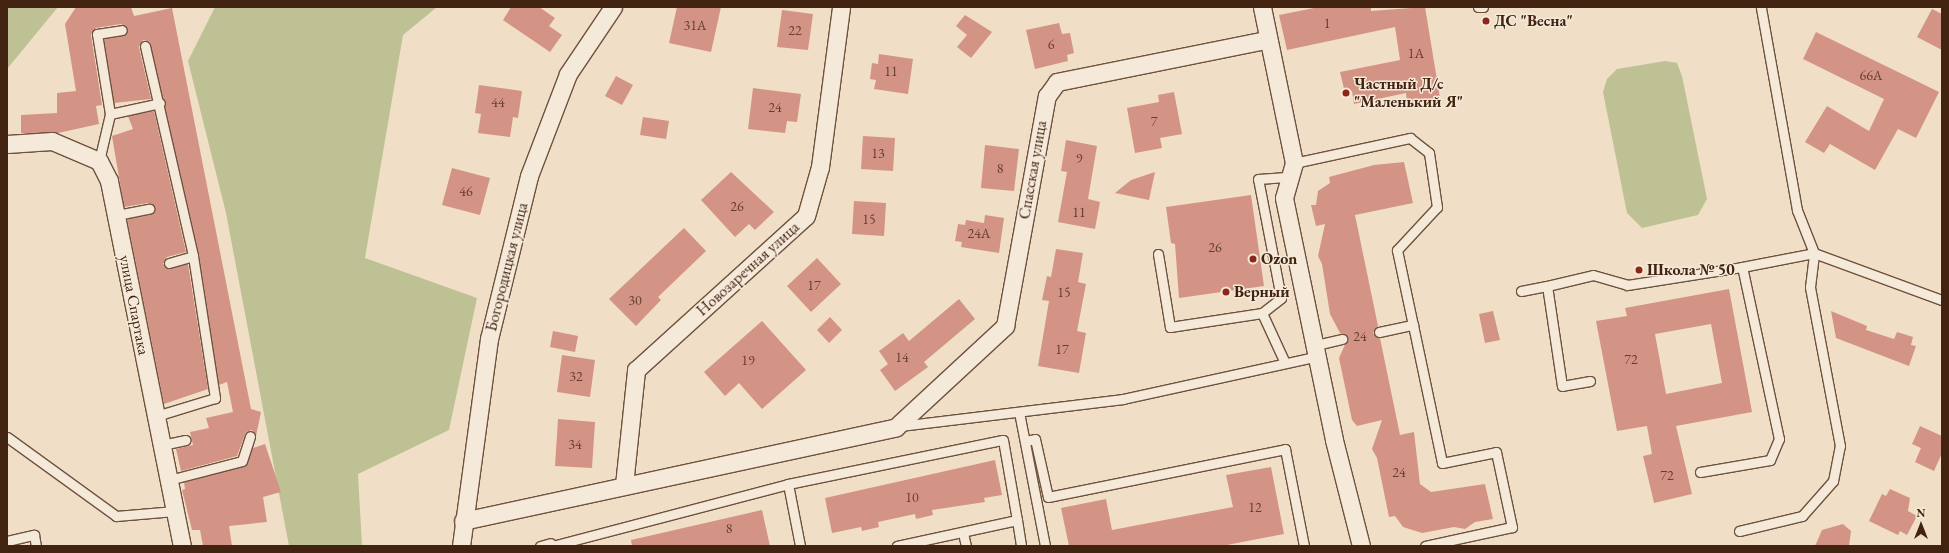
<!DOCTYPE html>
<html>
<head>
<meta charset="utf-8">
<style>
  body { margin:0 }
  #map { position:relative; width:1949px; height:553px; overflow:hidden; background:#f0dfc6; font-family:"EB Garamond",serif }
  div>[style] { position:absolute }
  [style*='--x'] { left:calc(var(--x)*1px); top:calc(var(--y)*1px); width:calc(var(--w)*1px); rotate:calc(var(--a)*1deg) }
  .green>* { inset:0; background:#bdc193 }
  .building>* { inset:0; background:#d39485 }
  .roads { filter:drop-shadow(1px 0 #6e513e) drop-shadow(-1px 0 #6e513e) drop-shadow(0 1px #6e513e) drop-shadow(0 -1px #6e513e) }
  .service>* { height:9px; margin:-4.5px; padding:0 4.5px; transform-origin:4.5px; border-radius:4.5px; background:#f5eada }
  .minor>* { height:17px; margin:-8.5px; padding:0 8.5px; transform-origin:8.5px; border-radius:8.5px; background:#f5eada }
  .dots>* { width:11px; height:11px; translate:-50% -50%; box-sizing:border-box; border:2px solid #f5eada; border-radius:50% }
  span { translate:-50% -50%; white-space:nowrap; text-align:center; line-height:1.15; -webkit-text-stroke:3px #f5eada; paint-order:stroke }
  .number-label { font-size:14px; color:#663e2d }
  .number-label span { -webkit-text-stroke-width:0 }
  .poi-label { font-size:16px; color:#422210; font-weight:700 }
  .left { translate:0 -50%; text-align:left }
  .street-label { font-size:16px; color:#422210 }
  .frame { position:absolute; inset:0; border:8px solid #422210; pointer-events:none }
  .north { position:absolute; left:1901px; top:505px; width:40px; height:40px; -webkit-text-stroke:3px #f5eada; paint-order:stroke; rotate:0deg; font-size:11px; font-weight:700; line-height:16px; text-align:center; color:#422210 }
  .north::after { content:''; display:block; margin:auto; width:14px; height:18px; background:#422210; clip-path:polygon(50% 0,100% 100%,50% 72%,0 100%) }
</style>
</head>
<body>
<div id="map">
  <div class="green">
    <i style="clip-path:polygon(7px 7px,58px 7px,7px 69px)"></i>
    <i style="clip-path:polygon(215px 7px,437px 7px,403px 35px,365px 258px,477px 298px,449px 430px,358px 474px,362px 546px,289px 546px,226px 213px,188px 61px)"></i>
    <i style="clip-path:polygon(1665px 61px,1677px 63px,1682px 76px,1707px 199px,1698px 215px,1642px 228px,1627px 213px,1603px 92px,1607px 79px,1617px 69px)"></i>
  </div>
  <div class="building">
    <i style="clip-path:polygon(76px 7px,131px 7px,134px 16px,172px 8px,251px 409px,261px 412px,256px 436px,252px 430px,246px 432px,237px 456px,181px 471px,176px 449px,193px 445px,190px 432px,209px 428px,206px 418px,233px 412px,227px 382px,219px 385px,199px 255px,150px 42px,143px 40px,139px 47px,151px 99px,114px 103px,104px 39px,123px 36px,128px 29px,121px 24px,96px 28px,91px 35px,102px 105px,96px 106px,99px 124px,58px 133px,21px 133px,21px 115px,57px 113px,57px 93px,76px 91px,65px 24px)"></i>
    <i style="clip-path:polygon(511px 7px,539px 7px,555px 18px,549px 26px,562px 35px,550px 52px,503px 20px)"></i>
    <i style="clip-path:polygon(677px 7px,721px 7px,711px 52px,669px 43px)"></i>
    <i style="clip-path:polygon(1319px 7px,1371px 7px,1371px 11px,1425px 7px,1440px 98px,1407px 103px,1406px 93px,1354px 104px,1352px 91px,1345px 93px,1340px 72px,1400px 60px,1395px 27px,1287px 50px,1279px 15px)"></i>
    <i style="clip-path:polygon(1932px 9px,1942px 14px,1942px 50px,1917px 37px)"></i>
    <i style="clip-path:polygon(782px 10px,813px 14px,808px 50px,777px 47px)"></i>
    <i style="clip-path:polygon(965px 15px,992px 32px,971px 58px,957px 47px,967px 35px,956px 26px)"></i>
    <i style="clip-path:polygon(1059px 23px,1062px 34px,1070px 33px,1074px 53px,1067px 55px,1068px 61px,1035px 69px,1026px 30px)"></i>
    <i style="clip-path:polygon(1816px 32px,1939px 92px,1916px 138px,1898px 129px,1875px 170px,1830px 144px,1824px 153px,1805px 142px,1827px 106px,1869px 131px,1884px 99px,1803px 59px)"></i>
    <i style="clip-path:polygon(879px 54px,913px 59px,908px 94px,874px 89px,876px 80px,870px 79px,872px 63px,878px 64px)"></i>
    <i style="clip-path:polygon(616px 76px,633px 85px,622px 105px,605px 96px)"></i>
    <i style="clip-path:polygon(479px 85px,522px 91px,518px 118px,513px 117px,510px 137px,478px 133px,481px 114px,475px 113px)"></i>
    <i style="clip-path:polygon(753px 88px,801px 94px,797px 122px,787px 121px,785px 133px,748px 129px)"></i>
    <i style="clip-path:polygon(1174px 92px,1182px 134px,1160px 138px,1162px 148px,1135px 153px,1127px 108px,1159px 102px,1158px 95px)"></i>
    <i style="clip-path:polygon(154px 111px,186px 252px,167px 257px,163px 264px,170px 269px,188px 264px,208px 389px,164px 404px,127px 219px,150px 215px,155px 208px,148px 203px,124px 207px,112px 136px,133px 129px,128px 116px)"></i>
    <i style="clip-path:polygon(643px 117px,669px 121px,666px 139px,640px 135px)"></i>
    <i style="clip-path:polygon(863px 136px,895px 138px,893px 171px,861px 169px)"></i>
    <i style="clip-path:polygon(1066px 140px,1097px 146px,1088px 199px,1100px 202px,1095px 229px,1058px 222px,1067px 172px,1061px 171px)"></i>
    <i style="clip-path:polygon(985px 145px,1019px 149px,1014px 191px,981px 188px)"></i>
    <i style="clip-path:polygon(1404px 162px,1413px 203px,1355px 215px,1378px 326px,1373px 333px,1380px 338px,1400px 435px,1414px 432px,1420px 484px,1431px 492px,1485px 484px,1493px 519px,1475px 522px,1465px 529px,1454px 527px,1422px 533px,1403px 527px,1395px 516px,1389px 517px,1377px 458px,1372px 449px,1382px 420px,1357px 426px,1352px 420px,1339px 358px,1348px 338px,1340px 333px,1330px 314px,1322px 264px,1318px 256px,1325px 224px,1316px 226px,1311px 205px,1316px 205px,1318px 191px,1330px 183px,1329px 177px,1374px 165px)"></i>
    <i style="clip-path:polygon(452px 168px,490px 178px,480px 215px,442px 205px)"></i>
    <i style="clip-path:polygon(731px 172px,774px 212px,755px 230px,749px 224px,735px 237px,701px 200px)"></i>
    <i style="clip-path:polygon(1155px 172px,1149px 200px,1115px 193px,1131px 180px)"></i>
    <i style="clip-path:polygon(1251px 195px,1264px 286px,1179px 298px,1175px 244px,1171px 243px,1166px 207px)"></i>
    <i style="clip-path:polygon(854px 201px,886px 203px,884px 236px,852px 234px)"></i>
    <i style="clip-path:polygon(985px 215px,1004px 218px,999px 253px,961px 247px,962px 242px,955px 241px,958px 224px,965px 225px,966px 220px,984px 223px)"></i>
    <i style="clip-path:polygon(684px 228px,706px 251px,658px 297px,661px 300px,636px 326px,609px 299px)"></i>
    <i style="clip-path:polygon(1056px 249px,1083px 253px,1078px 282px,1086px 284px,1077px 331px,1086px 333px,1079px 373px,1038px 366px,1049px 301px,1042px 300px,1047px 276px,1051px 277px)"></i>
    <i style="clip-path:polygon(817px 258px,841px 284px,811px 312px,787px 286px)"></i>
    <i style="clip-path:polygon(evenodd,1729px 289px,1752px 412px,1676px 426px,1692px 494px,1654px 503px,1643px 456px,1652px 454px,1647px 426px,1617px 431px,1596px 321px,1627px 316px,1625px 308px,1729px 289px,1711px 324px,1722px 383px,1666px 394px,1655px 334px,1711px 324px)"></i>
    <i style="clip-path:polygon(959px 299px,975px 319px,924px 362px,928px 367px,895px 391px,880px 370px,888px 364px,879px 351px,903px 333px,909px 341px)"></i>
    <i style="clip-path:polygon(1493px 311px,1500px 340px,1485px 343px,1479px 314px)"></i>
    <i style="clip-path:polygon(1831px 311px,1867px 326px,1866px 330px,1894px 339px,1897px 332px,1913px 337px,1911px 345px,1916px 346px,1909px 366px,1836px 338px)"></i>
    <i style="clip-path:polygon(830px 317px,842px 330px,829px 343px,817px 330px)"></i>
    <i style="clip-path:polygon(762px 321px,806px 370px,762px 409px,739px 383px,725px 396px,704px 372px)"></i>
    <i style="clip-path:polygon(553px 331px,578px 336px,575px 352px,550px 347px)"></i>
    <i style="clip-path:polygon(562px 355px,595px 360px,590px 397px,557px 392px)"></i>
    <i style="clip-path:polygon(558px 419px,595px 422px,592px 468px,555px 466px)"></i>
    <i style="clip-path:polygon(1920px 426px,1942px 436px,1942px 453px,1934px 471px,1915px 462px,1921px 448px,1912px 444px)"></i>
    <i style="clip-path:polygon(254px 443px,253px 448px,265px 444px,281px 492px,263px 497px,267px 522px,229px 526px,232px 546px,203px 546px,200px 530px,192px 530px,182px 490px,185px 489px,184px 482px,246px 466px)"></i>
    <i style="clip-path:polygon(995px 460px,1002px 495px,984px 498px,985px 502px,932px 510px,933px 515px,916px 519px,915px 514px,878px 522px,879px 527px,862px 531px,861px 527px,832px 533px,825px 498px)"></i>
    <i style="clip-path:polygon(1271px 467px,1284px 534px,1222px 546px,1069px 546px,1061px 508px,1106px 499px,1112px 530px,1233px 507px,1226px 475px)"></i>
    <i style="clip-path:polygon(1890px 489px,1910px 498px,1908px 511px,1917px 516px,1907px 535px,1900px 531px,1898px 535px,1869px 521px,1882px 494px,1886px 496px)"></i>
    <i style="clip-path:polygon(762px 510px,770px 546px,632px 546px,631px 540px)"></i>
    <i style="clip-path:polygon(1843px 524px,1851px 531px,1849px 546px,1815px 546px,1822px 530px)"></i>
  </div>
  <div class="roads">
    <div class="service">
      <i style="--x:1478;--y:7;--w:5;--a:0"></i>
      <i style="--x:145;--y:46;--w:215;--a:77.1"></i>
      <i style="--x:193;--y:256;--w:144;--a:81.2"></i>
      <i style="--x:215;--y:398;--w:62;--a:163"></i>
      <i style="--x:110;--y:114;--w:51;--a:-12.4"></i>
      <i style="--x:99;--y:161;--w:48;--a:-76.8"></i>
      <i style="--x:110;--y:114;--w:81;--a:-99.2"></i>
      <i style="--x:97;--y:34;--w:25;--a:-9"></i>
      <i style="--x:1294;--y:163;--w:119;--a:-12.2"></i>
      <i style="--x:1410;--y:138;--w:24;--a:38"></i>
      <i style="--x:1429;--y:153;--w:55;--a:81.6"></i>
      <i style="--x:1437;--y:207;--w:59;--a:132.9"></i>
      <i style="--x:1397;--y:250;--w:77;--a:78"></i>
      <i style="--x:117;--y:215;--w:33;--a:-11"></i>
      <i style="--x:1158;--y:254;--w:74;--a:80.7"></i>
      <i style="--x:1170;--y:327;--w:93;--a:-8.7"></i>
      <i style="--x:1262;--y:313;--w:55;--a:65.3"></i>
      <i style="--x:169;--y:263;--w:25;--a:-16"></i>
      <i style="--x:1521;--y:291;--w:26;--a:-11"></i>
      <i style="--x:1262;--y:313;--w:24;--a:-38"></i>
      <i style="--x:1281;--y:298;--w:121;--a:-100.9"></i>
      <i style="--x:1258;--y:179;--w:32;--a:-4"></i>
      <i style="--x:1379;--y:332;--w:35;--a:-12"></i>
      <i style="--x:1413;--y:325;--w:141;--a:78.1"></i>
      <i style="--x:1442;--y:463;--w:55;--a:-11.5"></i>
      <i style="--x:1496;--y:452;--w:77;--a:78"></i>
      <i style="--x:1512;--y:527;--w:89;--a:167.7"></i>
      <i style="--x:1316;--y:345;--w:27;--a:-13"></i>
      <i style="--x:1590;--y:381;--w:28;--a:170"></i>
      <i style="--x:1562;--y:386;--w:101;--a:-98.5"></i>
      <i style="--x:1547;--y:286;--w:47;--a:-13.4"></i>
      <i style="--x:1593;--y:275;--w:35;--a:16"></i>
      <i style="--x:1627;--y:285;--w:116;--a:-8.9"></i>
      <i style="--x:1019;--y:412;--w:136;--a:79"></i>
      <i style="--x:900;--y:426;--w:225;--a:-6.9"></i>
      <i style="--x:1123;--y:399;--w:200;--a:-12.4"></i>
      <i style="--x:7;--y:437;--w:135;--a:35.9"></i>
      <i style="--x:116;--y:516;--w:59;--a:-4.8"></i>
      <i style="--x:1025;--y:441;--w:10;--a:-11"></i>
      <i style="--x:1035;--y:439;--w:59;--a:77.4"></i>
      <i style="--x:1048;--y:497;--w:242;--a:-11.4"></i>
      <i style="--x:1285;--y:449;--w:99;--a:78.9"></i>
      <i style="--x:162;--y:445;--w:24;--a:-12"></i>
      <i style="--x:1700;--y:472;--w:71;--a:-9.7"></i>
      <i style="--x:1770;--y:460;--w:23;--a:-67"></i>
      <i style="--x:1779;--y:439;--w:176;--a:-102.1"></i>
      <i style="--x:1742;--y:267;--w:73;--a:-11"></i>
      <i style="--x:1814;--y:253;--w:136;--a:20.2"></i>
      <i style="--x:169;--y:480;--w:75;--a:-14.6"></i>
      <i style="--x:242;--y:461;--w:26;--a:-72"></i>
      <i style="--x:788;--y:484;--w:63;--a:79"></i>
      <i style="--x:1017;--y:520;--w:26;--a:81"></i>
      <i style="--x:1739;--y:531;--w:65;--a:-13.4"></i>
      <i style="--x:1802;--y:516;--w:47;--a:-48.5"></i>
      <i style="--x:1833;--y:481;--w:36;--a:-79"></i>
      <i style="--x:1840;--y:446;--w:162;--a:-100.7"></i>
      <i style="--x:1810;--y:287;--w:34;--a:-83"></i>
      <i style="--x:1814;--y:253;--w:46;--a:-111.6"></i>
      <i style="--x:1797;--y:210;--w:206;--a:-100.1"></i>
      <i style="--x:963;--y:533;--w:13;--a:77"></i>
      <i style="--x:7;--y:541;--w:28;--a:-13"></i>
      <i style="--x:34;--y:535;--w:11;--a:80"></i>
      <i style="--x:540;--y:546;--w:11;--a:-15"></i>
      <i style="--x:552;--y:546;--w:244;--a:-14.7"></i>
      <i style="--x:788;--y:484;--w:219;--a:-11.6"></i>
      <i style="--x:1003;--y:440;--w:81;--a:80.1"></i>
      <i style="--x:1017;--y:520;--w:123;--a:167.8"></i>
    </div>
    <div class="minor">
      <i style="--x:1262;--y:7;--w:159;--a:78.4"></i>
      <i style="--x:1294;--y:163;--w:36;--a:106"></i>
      <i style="--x:1284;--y:198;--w:247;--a:78.3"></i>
      <i style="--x:1334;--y:440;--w:109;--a:75.7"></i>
      <i style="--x:7;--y:144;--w:45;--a:-3.8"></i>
      <i style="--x:52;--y:141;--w:51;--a:23.1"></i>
      <i style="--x:99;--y:161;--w:22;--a:63"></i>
      <i style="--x:109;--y:181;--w:372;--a:78.7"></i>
      <i style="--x:624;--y:485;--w:116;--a:-84"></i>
      <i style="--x:636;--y:370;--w:229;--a:-42.2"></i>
      <i style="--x:806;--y:216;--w:51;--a:-74.1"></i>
      <i style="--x:820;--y:167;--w:161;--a:-82.5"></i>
      <i style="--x:463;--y:521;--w:443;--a:-12.2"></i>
      <i style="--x:896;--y:427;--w:149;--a:-42.8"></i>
      <i style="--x:1005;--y:326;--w:234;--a:-79.7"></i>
      <i style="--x:1047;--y:96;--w:17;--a:-54"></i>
      <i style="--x:1057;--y:82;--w:213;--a:-11.4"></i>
      <i style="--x:461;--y:546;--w:209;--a:-82.3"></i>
      <i style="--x:489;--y:339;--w:168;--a:-76.2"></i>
      <i style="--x:529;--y:176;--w:109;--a:-69.1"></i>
      <i style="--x:568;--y:74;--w:81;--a:-56.1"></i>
    </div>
  </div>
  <div class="dots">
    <i style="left:1486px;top:21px;background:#8f2418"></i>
    <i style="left:1346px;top:93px;background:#8f2418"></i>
    <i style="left:1253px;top:259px;background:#8f2418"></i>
    <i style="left:1639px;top:270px;background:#8f2418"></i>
    <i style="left:1226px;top:292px;background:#8f2418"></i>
  </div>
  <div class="number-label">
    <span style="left:1327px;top:23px">1</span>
    <span style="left:695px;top:25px">31А</span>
    <span style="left:795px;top:30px">22</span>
    <span style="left:1051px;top:44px">6</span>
    <span style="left:1416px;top:53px">1А</span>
    <span style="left:891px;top:71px">11</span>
    <span style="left:1871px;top:75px">66А</span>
    <span style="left:498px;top:102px">44</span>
    <span style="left:775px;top:107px">24</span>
    <span style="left:1154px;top:121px">7</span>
    <span style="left:878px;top:153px">13</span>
    <span style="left:1079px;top:158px">9</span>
    <span style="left:1000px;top:168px">8</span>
    <span style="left:466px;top:191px">46</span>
    <span style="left:737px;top:206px">26</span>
    <span style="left:1079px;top:212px">11</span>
    <span style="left:869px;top:219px">15</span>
    <span style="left:979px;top:233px">24А</span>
    <span style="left:1215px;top:247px">26</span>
    <span style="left:814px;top:285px">17</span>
    <span style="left:1064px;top:292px">15</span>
    <span style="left:635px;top:300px">30</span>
    <span style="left:1360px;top:336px">24</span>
    <span style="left:1062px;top:349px">17</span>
    <span style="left:902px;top:357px">14</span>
    <span style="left:1631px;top:359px">72</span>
    <span style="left:748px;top:360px">19</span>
    <span style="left:576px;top:376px">32</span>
    <span style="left:575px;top:444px">34</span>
    <span style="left:1399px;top:472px">24</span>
    <span style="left:1667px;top:475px">72</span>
    <span style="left:912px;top:497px">10</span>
    <span style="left:1255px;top:507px">12</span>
    <span style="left:729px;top:528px">8</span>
  </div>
  <div class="poi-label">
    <span class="left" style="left:1494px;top:21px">ДС "Весна"</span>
    <span class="left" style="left:1354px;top:93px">Частный Д/с<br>"Маленький Я"</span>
    <span class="left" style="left:1261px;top:259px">Ozon</span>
    <span class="left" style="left:1647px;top:270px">Школа № 50</span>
    <span class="left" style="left:1234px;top:292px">Верный</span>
  </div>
  <div class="street-label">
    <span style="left:1033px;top:170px;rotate:-80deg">Спасская улица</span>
    <span style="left:507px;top:267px;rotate:-76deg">Богородицкая улица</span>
    <span style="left:748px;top:269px;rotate:-42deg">Новозаречная улица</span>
    <span style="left:134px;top:305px;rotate:79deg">улица Спартака</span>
  </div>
  <div class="frame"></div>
  <div class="north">N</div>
</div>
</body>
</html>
